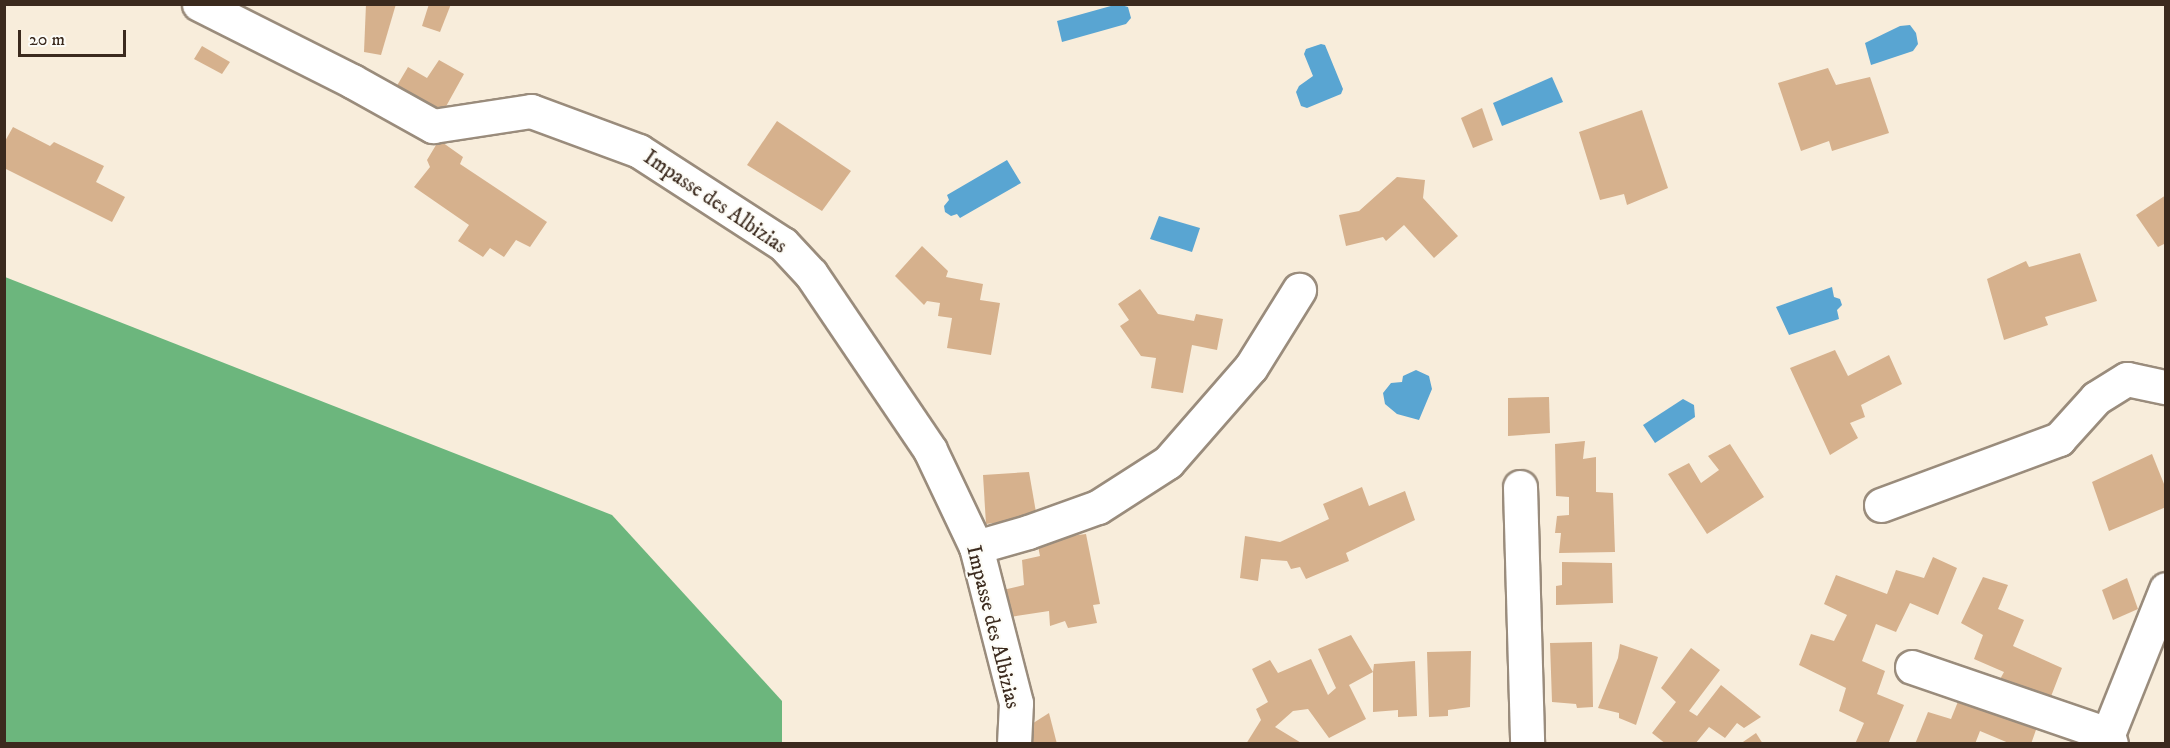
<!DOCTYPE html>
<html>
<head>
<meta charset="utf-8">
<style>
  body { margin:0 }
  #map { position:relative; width:2170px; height:748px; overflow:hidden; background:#f8eddb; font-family:"IM FELL DW Pica",serif }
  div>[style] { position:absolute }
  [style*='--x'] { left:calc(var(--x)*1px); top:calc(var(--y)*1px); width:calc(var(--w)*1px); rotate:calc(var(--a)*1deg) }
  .forest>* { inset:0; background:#6cb67d }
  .water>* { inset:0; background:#59a5d2 }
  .building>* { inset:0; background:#d6b18d }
  .roads { filter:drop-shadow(2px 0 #9a8c7c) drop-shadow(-2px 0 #9a8c7c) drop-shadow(0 2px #9a8c7c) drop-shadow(0 -2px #9a8c7c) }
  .minor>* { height:33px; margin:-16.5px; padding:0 16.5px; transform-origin:16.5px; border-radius:16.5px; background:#fff }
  span { translate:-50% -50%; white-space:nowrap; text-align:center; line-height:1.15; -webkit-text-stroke:4.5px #fdfcf7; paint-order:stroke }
  .street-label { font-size:21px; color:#3b2a1e }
  .frame { position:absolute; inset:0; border:6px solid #3b2a1e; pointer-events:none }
  .scale { position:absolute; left:18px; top:30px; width:108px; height:27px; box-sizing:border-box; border:3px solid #3b2a1e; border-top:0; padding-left:8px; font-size:18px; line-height:21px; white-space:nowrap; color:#3b2a1e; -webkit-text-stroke:4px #fdfcf7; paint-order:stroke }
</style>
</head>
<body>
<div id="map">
  <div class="forest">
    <i style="clip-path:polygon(5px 277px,612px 515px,782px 701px,782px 743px,5px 743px)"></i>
  </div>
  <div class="water">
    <i style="clip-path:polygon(1118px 4px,1128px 7px,1131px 18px,1126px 24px,1062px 42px,1057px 21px)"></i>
    <i style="clip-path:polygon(1900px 26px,1910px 25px,1916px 33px,1918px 44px,1913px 51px,1871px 65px,1865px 43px)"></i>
    <i style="clip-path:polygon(1321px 44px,1325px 45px,1343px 89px,1341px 94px,1307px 108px,1301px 106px,1296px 92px,1299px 86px,1313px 76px,1304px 54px,1306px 49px)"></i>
    <i style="clip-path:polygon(1552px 77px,1563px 102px,1502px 126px,1493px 103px)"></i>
    <i style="clip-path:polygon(1007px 160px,1021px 183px,960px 218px,957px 214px,951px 216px,945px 212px,944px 206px,949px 200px,947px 195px)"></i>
    <i style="clip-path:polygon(1159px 216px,1200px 228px,1192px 252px,1150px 239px)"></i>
    <i style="clip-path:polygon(1832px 287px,1834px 297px,1840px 299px,1842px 305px,1837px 310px,1839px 319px,1789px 335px,1776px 307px)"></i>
    <i style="clip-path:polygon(1416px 370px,1429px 376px,1432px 389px,1419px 420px,1397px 414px,1385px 404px,1383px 393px,1391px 383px,1402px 382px,1403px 376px)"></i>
    <i style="clip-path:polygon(1683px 399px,1694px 405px,1695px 417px,1655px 443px,1643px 425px)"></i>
  </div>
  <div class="building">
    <i style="clip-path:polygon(366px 4px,396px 4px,381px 55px,364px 52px)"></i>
    <i style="clip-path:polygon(429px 4px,451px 4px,440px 32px,422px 26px)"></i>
    <i style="clip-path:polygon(202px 46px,230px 62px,222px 74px,194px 59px)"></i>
    <i style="clip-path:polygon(439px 60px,464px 74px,439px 119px,392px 94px,408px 67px,427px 78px)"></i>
    <i style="clip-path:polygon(1828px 68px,1836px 85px,1870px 77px,1889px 133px,1832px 151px,1829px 141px,1801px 151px,1778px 83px)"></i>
    <i style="clip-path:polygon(1482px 108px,1493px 140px,1473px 148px,1461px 118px)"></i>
    <i style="clip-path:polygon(1642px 110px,1668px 188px,1627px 205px,1624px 194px,1600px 200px,1579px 132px)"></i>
    <i style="clip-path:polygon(777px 121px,851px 171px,822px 211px,747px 165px)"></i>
    <i style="clip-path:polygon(13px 127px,50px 146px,54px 142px,104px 166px,96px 182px,125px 197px,112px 222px,4px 168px,4px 143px)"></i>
    <i style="clip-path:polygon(439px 140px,463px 157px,460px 164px,547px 222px,530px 247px,516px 240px,504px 257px,490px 248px,483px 257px,458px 241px,469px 225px,414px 187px,430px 167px,427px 160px)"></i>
    <i style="clip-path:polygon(1397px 177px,1425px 180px,1423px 198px,1458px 236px,1434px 258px,1404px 225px,1386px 241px,1383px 237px,1346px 246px,1339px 215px,1359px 211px)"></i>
    <i style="clip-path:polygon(2166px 195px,2166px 243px,2158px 247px,2136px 215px)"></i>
    <i style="clip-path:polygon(922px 246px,948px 271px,946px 277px,983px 284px,980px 300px,1000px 303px,991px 355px,947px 348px,952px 318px,938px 316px,940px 303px,927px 301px,924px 305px,895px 276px)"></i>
    <i style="clip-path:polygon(2080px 253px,2097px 301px,2045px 317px,2048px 325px,2004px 340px,1987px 279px,2026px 261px,2029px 267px)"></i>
    <i style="clip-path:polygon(1140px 289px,1158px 314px,1194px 321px,1196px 314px,1223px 319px,1217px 350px,1192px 345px,1183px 393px,1151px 388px,1156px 358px,1141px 356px,1120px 326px,1129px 320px,1118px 304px)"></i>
    <i style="clip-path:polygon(1835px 350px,1848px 376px,1889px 355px,1902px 384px,1861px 405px,1865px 417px,1850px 423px,1858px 438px,1830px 455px,1790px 368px)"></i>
    <i style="clip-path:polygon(1549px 397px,1550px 433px,1508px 436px,1508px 398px)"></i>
    <i style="clip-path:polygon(1585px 441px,1583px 459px,1596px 457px,1596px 492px,1613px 493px,1615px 552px,1559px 553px,1561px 533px,1555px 533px,1557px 516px,1569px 515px,1569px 497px,1556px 496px,1555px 444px)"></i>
    <i style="clip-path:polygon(1730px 444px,1764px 497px,1707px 534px,1668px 474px,1689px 463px,1701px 483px,1719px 470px,1708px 456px)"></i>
    <i style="clip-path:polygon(2152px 454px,2166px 489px,2166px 507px,2109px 531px,2092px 482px)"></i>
    <i style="clip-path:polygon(1029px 472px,1037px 518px,986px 524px,983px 475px)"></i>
    <i style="clip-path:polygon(1362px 487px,1369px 506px,1405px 491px,1415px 520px,1346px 553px,1349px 561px,1306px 579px,1300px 567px,1291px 569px,1287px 561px,1261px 559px,1258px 581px,1240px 578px,1245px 536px,1280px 542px,1329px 519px,1323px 504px)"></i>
    <i style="clip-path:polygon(1086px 534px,1100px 604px,1093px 605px,1097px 623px,1068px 628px,1065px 621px,1050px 626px,1049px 611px,1010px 617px,1003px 590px,1024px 585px,1022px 560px,1040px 556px,1038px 546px,1063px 537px)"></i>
    <i style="clip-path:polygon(1933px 557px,1957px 568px,1938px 615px,1910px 603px,1896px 632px,1876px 624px,1862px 661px,1885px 671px,1877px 694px,1904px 705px,1888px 744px,1855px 744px,1864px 723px,1839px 711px,1846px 688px,1799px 665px,1811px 634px,1834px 641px,1847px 615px,1824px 604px,1836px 575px,1887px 594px,1896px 570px,1924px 578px)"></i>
    <i style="clip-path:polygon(1562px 562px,1612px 563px,1613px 603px,1556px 605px,1556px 586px,1562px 585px)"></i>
    <i style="clip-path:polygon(1983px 577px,2008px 585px,1998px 609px,2024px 620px,2013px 646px,2062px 668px,2050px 699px,1999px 681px,2004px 672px,1974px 659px,1983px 635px,1961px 623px)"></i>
    <i style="clip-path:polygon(2127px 578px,2138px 609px,2113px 620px,2102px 590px)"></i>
    <i style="clip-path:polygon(1351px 635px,1373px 672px,1374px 664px,1415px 661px,1417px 716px,1398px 717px,1398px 710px,1373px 712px,1373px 672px,1349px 685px,1366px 719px,1329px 738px,1308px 709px,1293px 711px,1275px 727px,1303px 744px,1246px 744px,1261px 720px,1256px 709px,1268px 702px,1252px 669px,1270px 660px,1278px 673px,1311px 659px,1328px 695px,1336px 688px,1318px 649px)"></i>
    <i style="clip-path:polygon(1592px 642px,1593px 707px,1577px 708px,1576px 704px,1552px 702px,1550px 643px)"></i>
    <i style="clip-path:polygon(1620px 644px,1658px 657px,1636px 725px,1619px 718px,1619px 713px,1598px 708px,1618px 658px)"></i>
    <i style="clip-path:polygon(1691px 648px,1720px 670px,1689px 711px,1697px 716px,1721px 685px,1761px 717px,1744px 728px,1737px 723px,1725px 738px,1709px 727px,1695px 744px,1666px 744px,1652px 733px,1676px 702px,1661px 688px)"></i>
    <i style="clip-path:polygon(1471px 651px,1470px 707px,1448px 710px,1448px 716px,1429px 717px,1427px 652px)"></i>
    <i style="clip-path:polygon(1959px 699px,1990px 713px,1993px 703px,2038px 724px,2031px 744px,2011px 744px,1980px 731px,1975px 744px,1915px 744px,1928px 712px,1951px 719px)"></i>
    <i style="clip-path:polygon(1049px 713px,1057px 744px,1027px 744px,1027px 727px)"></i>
    <i style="clip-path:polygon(1756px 733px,1763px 744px,1740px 744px)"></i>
  </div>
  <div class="roads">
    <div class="minor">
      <i style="--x:199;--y:4;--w:171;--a:26.7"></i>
      <i style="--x:352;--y:81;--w:93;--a:29.1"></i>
      <i style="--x:433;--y:126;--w:99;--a:-8.7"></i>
      <i style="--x:531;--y:111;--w:115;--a:20.3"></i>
      <i style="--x:639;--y:151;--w:171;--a:32.9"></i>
      <i style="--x:783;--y:244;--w:41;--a:47"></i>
      <i style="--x:811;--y:274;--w:212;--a:55.9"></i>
      <i style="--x:930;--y:450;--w:107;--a:64.6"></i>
      <i style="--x:976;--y:547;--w:161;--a:75.6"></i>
      <i style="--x:1016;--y:703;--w:41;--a:92.8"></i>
      <i style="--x:1520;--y:487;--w:257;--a:88.4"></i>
      <i style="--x:1881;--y:505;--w:190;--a:-20.3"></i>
      <i style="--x:2059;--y:439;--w:55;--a:-47.9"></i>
      <i style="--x:2096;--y:398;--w:36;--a:-32"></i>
      <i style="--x:2127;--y:379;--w:40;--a:12"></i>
      <i style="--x:976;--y:547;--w:54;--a:-16.1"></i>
      <i style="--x:1028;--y:532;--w:74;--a:-19.7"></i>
      <i style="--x:1098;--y:507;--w:83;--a:-32.7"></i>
      <i style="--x:1168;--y:462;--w:126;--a:-48.9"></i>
      <i style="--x:1251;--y:367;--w:91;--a:-58.1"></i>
      <i style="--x:1912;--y:667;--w:207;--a:18.9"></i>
      <i style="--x:2111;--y:744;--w:10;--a:-107"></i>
      <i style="--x:2108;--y:734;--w:156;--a:-68.2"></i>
    </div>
  </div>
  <div class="street-label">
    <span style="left:715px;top:202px;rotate:34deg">Impasse des Albizias</span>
    <span style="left:993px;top:627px;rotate:76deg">Impasse des Albizias</span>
  </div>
  <div class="frame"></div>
  <div class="scale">20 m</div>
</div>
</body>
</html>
